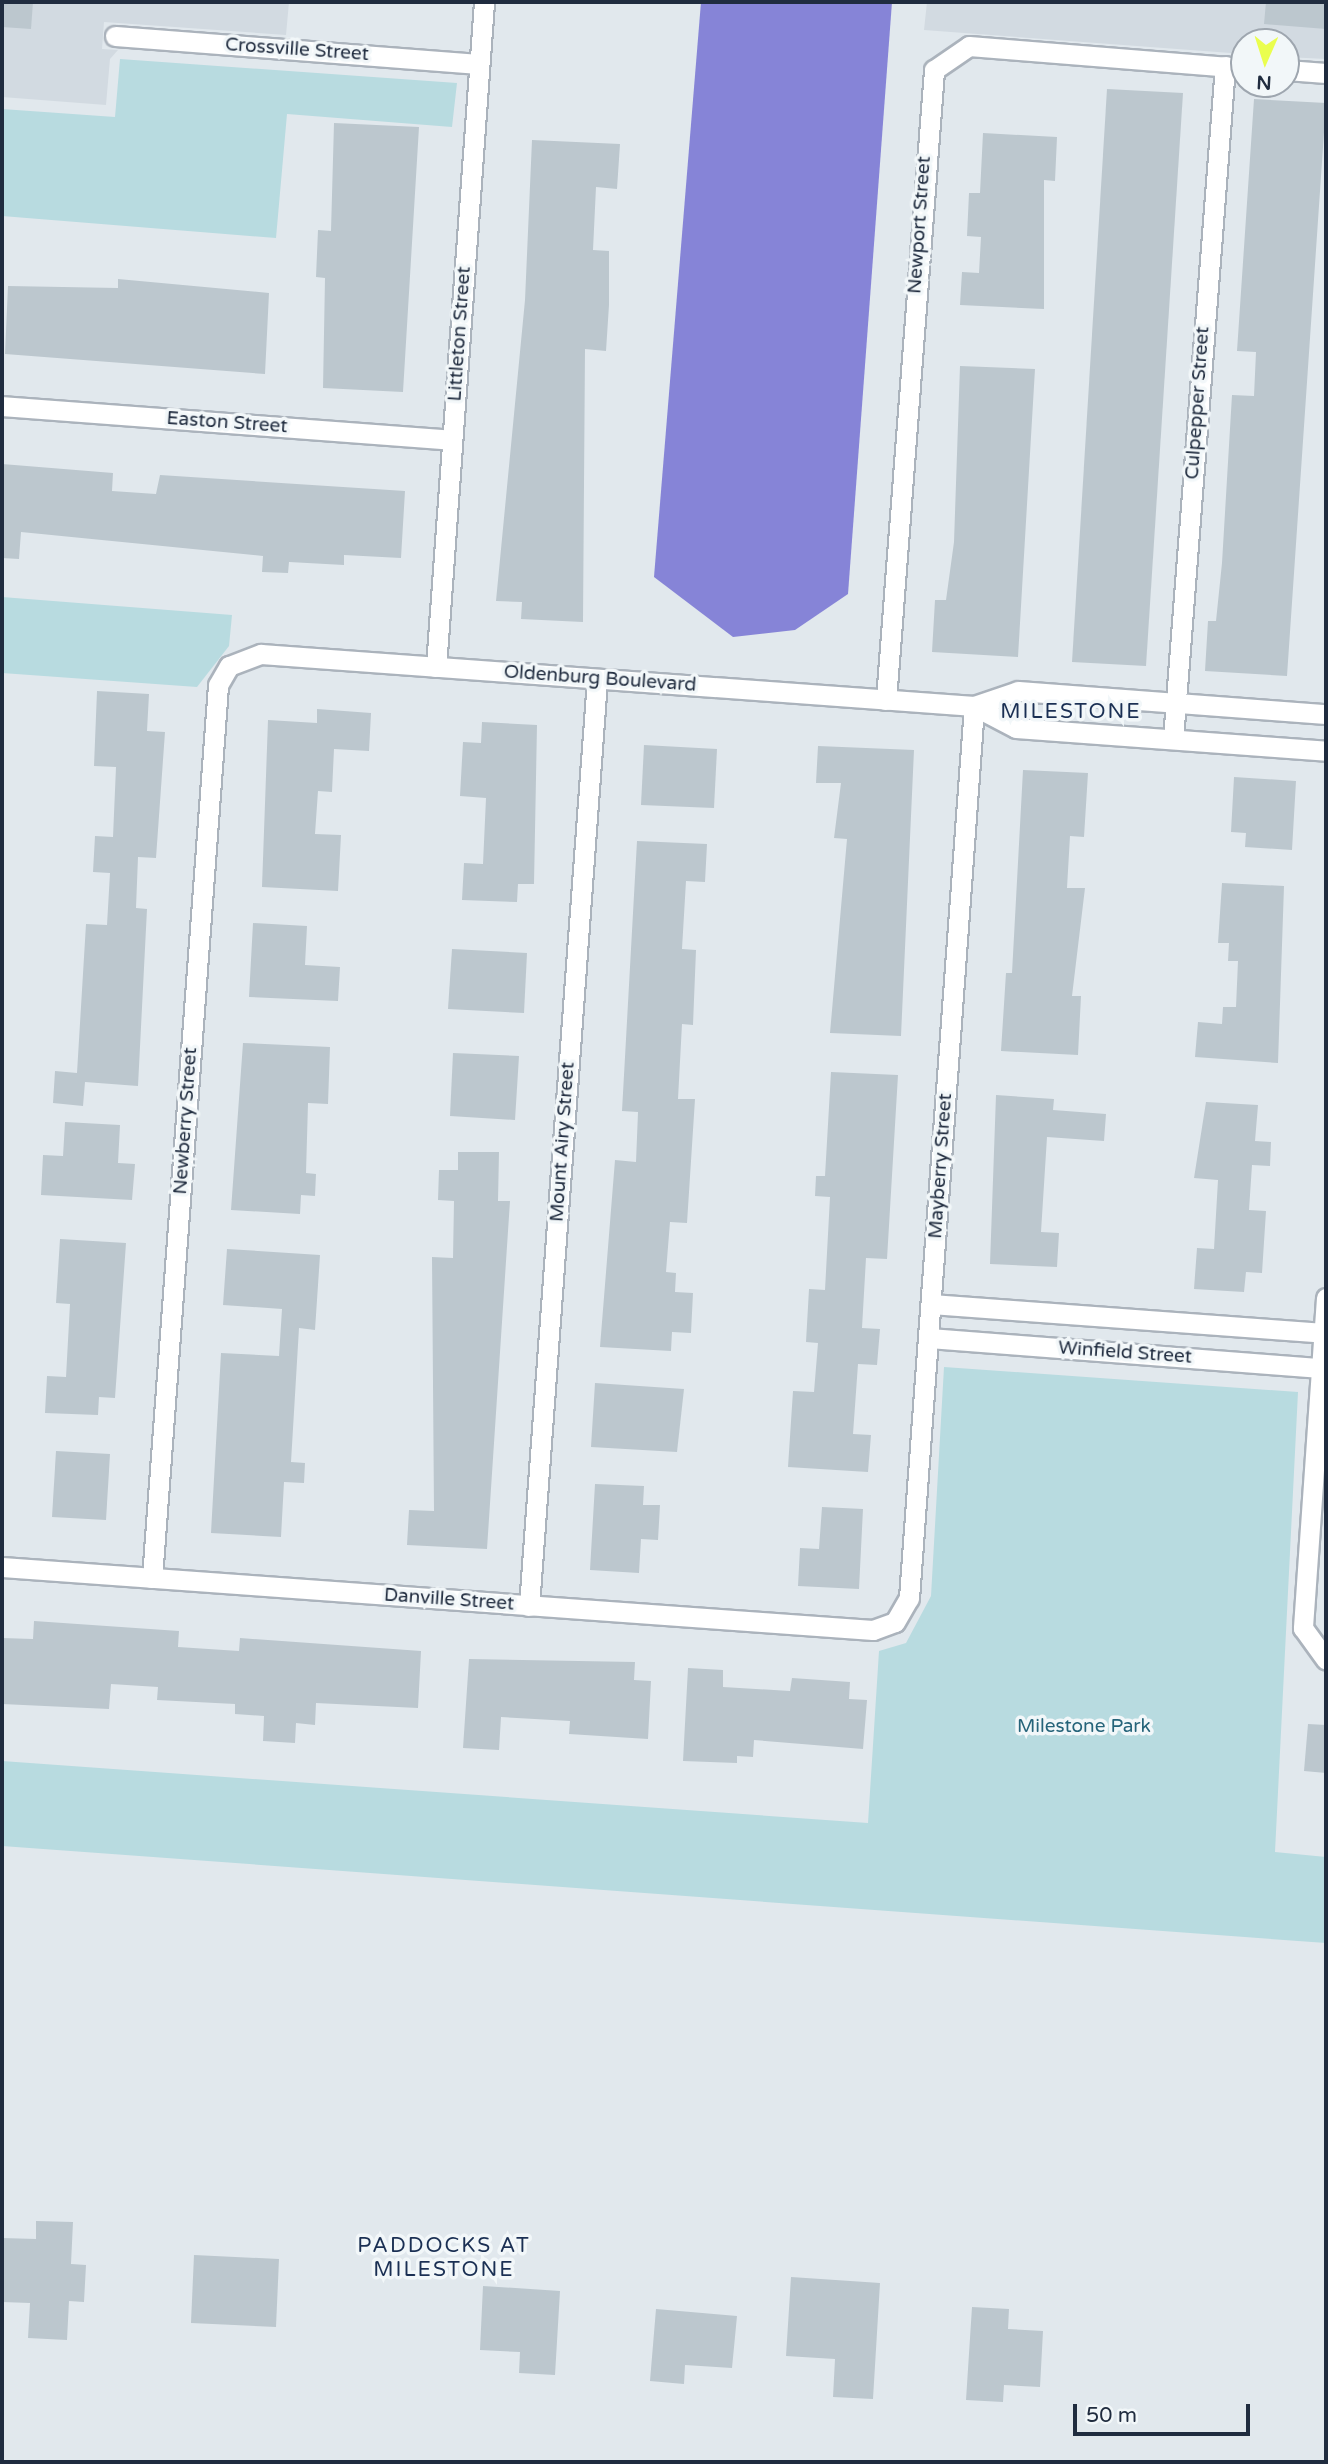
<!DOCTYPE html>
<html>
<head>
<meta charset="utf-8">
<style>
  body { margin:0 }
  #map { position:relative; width:1328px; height:2464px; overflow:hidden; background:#e1e8ed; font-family:"Varela Round",sans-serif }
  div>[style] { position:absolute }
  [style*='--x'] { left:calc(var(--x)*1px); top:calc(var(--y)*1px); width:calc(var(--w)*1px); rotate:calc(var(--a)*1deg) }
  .built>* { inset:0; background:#d2dae1 }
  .green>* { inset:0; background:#b8dbe0 }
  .water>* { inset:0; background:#8684d7 }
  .building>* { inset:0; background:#bcc7ce }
  .roads { filter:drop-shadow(2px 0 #abb3bc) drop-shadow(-2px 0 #abb3bc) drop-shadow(0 2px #abb3bc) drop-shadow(0 -2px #abb3bc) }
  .minor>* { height:19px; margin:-9.5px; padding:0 9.5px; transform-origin:9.5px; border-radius:9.5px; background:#fff }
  span { translate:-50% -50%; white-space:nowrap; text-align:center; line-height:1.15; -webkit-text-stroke:7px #f2f7f9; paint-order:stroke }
  .street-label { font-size:19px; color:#202c3f }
  .park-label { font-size:19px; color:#26647a }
  .neighbourhood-label { font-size:21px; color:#1a2f53; letter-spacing:2px }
  .frame { position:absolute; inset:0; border:4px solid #202c3f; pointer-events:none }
  .north { position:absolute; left:1230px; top:28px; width:70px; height:70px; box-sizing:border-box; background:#f2f7f9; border:2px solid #9ea6af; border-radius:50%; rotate:183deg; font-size:19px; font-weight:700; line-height:28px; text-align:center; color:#202c3f }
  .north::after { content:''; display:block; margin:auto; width:24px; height:32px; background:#eafe4e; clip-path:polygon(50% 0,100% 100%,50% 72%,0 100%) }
  .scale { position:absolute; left:1073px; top:2404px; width:177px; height:32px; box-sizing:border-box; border:4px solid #202c3f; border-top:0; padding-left:9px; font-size:21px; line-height:24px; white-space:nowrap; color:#202c3f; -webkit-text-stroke:5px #f2f7f9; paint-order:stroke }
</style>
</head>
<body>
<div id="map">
  <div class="built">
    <i style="clip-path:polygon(2px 2px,289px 2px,286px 35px,104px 22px,102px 49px,118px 50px,110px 59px,106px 105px,2px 97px)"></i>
    <i style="clip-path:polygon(927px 2px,1326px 2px,1326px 59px,1286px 57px,1286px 42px,1244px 42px,1244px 54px,924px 30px)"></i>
  </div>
  <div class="green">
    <i style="clip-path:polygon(120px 59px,457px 83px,452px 127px,287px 114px,276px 238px,2px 216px,2px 109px,115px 117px)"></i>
    <i style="clip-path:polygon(2px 597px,232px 615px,229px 646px,197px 687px,2px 673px)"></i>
    <i style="clip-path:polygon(944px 1367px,1298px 1392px,1275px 1852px,1326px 1857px,1326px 1943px,2px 1846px,2px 1761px,868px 1823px,879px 1651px,906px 1643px,931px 1596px)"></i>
  </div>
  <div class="water">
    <i style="clip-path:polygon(701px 2px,892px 2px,848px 594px,795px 630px,733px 637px,654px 577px)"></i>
  </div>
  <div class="building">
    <i style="clip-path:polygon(2px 2px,33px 2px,31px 29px,2px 27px)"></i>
    <i style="clip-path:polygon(1266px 2px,1326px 2px,1326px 29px,1264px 24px)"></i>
    <i style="clip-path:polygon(1107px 89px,1183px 93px,1146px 666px,1072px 662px)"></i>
    <i style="clip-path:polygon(1254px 99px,1326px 103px,1287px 676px,1205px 671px,1208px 621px,1216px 621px,1222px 563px,1232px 395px,1254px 396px,1256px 352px,1237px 351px)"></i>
    <i style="clip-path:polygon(334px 123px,419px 127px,403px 392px,323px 388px,325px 278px,316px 277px,318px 230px,331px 231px)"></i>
    <i style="clip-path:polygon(983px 133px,1057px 137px,1055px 181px,1044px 180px,1044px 309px,960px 305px,962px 272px,979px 273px,981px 237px,967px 236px,969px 193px,980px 193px)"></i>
    <i style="clip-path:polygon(532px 140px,620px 144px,617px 189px,596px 187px,593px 250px,609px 251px,609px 305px,606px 351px,585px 349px,583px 622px,521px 619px,522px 602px,496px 601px,525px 300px)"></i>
    <i style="clip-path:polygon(118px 279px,269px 293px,265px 374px,5px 354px,8px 286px,118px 288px)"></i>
    <i style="clip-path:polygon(960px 366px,1035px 369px,1018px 657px,932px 652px,935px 600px,946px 600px,954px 542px)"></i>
    <i style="clip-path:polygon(2px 464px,113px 473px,112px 491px,156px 494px,160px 475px,405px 491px,401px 558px,344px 555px,344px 565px,289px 562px,288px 573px,262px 572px,263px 556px,21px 532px,19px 559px,2px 558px)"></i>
    <i style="clip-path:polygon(97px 691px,149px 694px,147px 731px,165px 732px,156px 858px,138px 857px,136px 908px,147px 909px,138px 1086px,85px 1082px,83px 1106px,53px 1103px,55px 1071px,77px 1073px,86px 924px,107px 925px,110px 873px,93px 872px,95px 836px,113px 837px,116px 767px,94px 766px)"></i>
    <i style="clip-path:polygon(317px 709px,371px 713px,369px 751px,334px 749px,332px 792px,318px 791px,315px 834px,341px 835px,338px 891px,262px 887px,268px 720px,317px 723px)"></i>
    <i style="clip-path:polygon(482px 722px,537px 725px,534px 884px,518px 884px,517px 902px,462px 900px,464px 863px,483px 864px,486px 798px,460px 796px,463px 742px,481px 743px)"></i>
    <i style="clip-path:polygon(644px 745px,717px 749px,714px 808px,641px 805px)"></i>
    <i style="clip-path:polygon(818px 746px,914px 750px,901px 1036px,830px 1033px,847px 839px,834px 838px,841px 783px,816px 783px)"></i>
    <i style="clip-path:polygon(1023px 770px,1088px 773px,1084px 837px,1070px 836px,1067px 888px,1085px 888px,1072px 996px,1081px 996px,1078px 1055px,1001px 1051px,1006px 973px,1012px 973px)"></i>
    <i style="clip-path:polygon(1234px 777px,1296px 781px,1292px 850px,1245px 847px,1246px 833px,1231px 832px)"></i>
    <i style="clip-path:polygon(637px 841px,707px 844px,705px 882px,686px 881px,682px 949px,696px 950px,693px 1025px,682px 1024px,678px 1099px,695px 1099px,687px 1223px,670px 1222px,666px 1272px,676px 1273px,675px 1292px,693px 1293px,691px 1333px,672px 1332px,671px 1351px,600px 1347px,615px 1160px,636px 1162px,638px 1112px,622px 1111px)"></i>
    <i style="clip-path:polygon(1222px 883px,1284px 886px,1278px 1063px,1195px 1057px,1198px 1022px,1222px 1024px,1223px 1007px,1236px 1007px,1238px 961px,1228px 961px,1229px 943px,1218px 943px)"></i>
    <i style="clip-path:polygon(253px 923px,307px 926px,305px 965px,340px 967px,338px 1001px,249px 997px)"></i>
    <i style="clip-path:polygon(452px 949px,527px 953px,524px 1013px,448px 1009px)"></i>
    <i style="clip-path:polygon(243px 1043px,330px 1047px,328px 1104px,308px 1103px,306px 1173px,316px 1174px,315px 1196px,301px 1195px,300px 1214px,231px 1210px)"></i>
    <i style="clip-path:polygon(453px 1053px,519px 1056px,515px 1120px,450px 1116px)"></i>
    <i style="clip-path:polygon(831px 1072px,898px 1075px,887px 1259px,866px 1258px,862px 1328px,880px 1329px,877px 1365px,858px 1364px,853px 1434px,871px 1435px,868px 1472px,788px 1467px,793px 1391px,814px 1392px,818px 1343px,806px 1342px,809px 1289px,825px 1290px,830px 1197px,815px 1196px,816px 1176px,825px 1176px)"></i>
    <i style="clip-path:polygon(996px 1095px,1054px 1099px,1053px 1110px,1106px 1114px,1104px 1141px,1047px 1137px,1041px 1232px,1059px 1233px,1057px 1267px,990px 1264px)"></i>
    <i style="clip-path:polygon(1206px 1102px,1258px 1105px,1255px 1141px,1271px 1142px,1270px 1166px,1252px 1165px,1249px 1210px,1266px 1211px,1262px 1273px,1246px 1272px,1244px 1292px,1194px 1289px,1197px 1248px,1214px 1249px,1218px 1180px,1194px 1178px)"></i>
    <i style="clip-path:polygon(65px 1122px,120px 1125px,118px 1163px,135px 1164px,132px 1200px,41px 1195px,43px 1155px,63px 1156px)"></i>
    <i style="clip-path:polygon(458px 1152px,499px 1152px,498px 1201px,510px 1201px,487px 1549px,407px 1545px,409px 1510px,434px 1511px,432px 1257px,453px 1258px,454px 1201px,438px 1200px,439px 1170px,458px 1170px)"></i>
    <i style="clip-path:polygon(60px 1239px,126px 1243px,115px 1398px,99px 1397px,98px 1415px,45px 1413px,47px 1376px,66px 1377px,70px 1304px,56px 1303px)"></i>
    <i style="clip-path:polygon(227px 1249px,320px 1255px,315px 1330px,299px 1328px,291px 1462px,305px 1463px,304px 1483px,284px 1482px,281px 1537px,211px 1533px,221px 1353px,279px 1356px,282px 1309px,223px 1305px)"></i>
    <i style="clip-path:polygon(595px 1383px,684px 1389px,677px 1452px,591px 1447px)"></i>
    <i style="clip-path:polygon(56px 1451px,110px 1454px,106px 1520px,52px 1517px)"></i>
    <i style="clip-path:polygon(595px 1484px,644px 1486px,643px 1505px,660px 1505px,658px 1540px,641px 1539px,639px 1573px,590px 1570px)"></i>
    <i style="clip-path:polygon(822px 1507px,863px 1509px,859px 1589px,798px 1586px,800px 1548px,819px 1549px)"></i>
    <i style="clip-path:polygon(34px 1621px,179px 1631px,178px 1647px,239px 1651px,240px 1638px,421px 1651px,418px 1708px,316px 1703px,315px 1725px,296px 1723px,295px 1743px,263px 1741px,264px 1716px,235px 1714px,235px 1704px,157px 1700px,158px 1687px,111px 1684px,109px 1709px,2px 1704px,2px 1638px,33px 1639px)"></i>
    <i style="clip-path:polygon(469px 1659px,635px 1662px,634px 1680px,651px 1681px,648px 1739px,569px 1734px,570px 1721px,501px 1717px,499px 1750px,463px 1748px)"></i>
    <i style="clip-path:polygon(688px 1668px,723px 1670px,723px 1687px,790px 1691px,792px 1678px,850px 1682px,849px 1699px,867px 1700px,863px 1749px,754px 1740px,753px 1757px,737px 1756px,737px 1763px,683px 1761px)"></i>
    <i style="clip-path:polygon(1308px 1724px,1326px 1725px,1326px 1773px,1304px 1771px)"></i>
    <i style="clip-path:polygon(36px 2221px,73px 2222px,71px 2264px,86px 2265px,84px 2302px,69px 2301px,67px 2340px,28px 2338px,30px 2303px,2px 2302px,2px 2238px,36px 2239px)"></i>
    <i style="clip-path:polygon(194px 2255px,279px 2259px,276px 2327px,191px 2323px)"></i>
    <i style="clip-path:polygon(791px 2277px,880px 2283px,873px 2399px,833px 2397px,835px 2359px,786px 2356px)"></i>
    <i style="clip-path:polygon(483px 2286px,560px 2291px,555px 2375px,519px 2373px,520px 2352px,480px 2350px)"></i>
    <i style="clip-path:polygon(972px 2307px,1009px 2309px,1008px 2329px,1043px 2331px,1040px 2387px,1004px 2385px,1003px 2402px,966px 2400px)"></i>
    <i style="clip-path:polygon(656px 2309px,737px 2316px,732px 2368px,685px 2365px,684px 2384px,650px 2381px)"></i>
  </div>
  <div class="roads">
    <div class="minor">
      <i style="--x:115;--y:36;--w:365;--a:4.4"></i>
      <i style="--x:1286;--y:70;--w:40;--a:4.3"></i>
      <i style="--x:2;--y:406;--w:451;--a:4.3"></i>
      <i style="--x:436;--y:667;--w:667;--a:-85.87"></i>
      <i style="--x:886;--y:700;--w:632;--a:-85.64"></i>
      <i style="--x:934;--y:70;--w:42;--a:-34.4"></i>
      <i style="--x:969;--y:46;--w:276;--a:4.6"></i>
      <i style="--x:974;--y:706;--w:47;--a:27.6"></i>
      <i style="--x:1016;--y:728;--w:311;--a:4.2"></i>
      <i style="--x:1173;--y:739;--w:675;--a:-85.58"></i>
      <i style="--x:1326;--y:1298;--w:331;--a:94"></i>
      <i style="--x:1303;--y:1628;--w:39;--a:54"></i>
      <i style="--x:931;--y:1304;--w:394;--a:4.2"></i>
      <i style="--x:929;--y:1338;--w:393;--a:4.4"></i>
      <i style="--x:2;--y:1567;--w:873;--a:4.14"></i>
      <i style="--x:873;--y:1630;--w:23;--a:-20"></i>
      <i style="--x:895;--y:1622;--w:28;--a:-60"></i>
      <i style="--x:909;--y:1598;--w:894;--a:-85.83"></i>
      <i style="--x:152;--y:1578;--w:895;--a:-85.77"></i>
      <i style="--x:218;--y:685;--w:22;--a:-60"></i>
      <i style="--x:229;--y:666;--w:34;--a:-21"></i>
      <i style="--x:261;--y:654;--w:715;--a:4.17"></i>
      <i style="--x:974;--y:706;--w:46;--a:-18.8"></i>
      <i style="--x:1018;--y:691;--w:309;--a:4.3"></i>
      <i style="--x:529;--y:1606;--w:929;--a:-85.8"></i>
    </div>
  </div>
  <div class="street-label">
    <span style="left:297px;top:50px;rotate:4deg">Crossville Street</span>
    <span style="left:920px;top:225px;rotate:-86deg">Newport Street</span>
    <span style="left:460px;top:334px;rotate:-86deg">Littleton Street</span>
    <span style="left:1198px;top:403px;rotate:-86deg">Culpepper Street</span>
    <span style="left:227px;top:423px;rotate:4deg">Easton Street</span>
    <span style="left:600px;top:679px;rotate:4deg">Oldenburg Boulevard</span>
    <span style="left:186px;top:1121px;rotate:-86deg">Newberry Street</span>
    <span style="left:563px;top:1142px;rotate:-86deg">Mount Airy Street</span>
    <span style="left:941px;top:1166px;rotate:-86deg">Mayberry Street</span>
    <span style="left:1125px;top:1353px;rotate:4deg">Winfield Street</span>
    <span style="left:449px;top:1600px;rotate:4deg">Danville Street</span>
  </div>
  <div class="park-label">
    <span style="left:1084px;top:1727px">Milestone Park</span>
  </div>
  <div class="neighbourhood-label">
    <span style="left:1071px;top:712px">MILESTONE</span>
    <span style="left:444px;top:2258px">PADDOCKS AT<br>MILESTONE</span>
  </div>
  <div class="frame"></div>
  <div class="north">N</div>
  <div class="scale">50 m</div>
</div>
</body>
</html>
